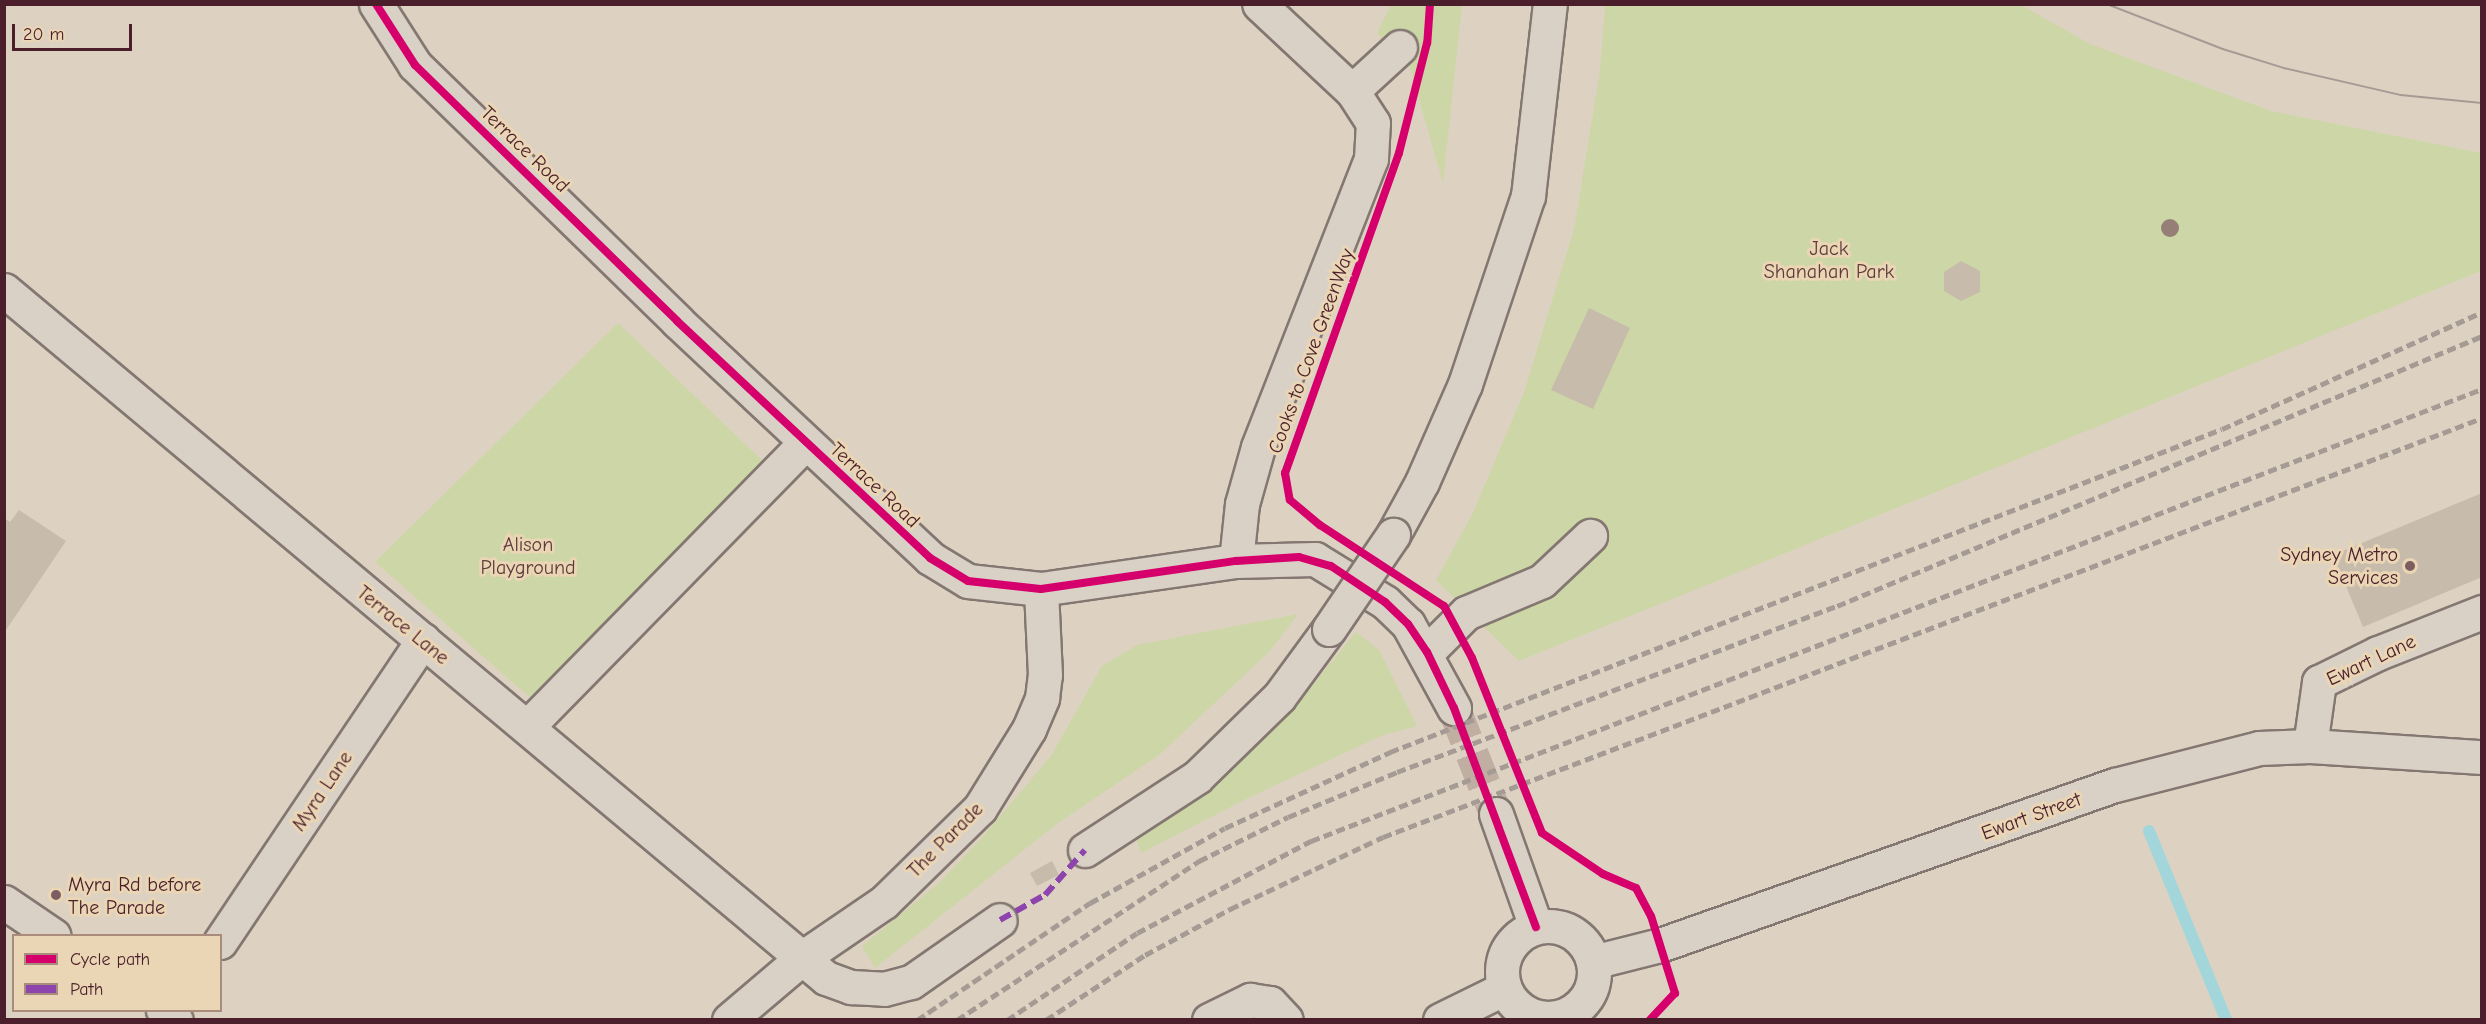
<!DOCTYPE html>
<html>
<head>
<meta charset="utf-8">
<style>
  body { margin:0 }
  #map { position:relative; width:2486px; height:1024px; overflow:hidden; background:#ddd2c1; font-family:"Comic Neue",sans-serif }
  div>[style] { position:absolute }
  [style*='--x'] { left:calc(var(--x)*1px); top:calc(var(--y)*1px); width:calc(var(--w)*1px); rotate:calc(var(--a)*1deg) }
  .green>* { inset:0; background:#cdd6a6 }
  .stream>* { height:12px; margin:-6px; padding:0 6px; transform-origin:6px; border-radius:6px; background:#a2d6da }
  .building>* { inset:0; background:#c7bbab }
  .minor-tunnel>* { height:33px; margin-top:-16.5px; transform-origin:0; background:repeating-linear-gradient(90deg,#c0aea3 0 33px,transparent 0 49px) }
  .roads { filter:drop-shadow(2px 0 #847772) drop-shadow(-2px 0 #847772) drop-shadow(0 2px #847772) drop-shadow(0 -2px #847772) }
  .minor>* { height:33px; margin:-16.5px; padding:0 16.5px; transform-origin:16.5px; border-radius:16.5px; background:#d9d1c5 }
  .minor>.ring { margin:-16.5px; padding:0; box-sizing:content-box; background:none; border:33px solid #d9d1c5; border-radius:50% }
  .tram>* { height:1.5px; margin:-0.75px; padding:0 0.75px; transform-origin:0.75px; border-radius:0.75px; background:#a59b94 }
  .rail>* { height:4.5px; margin-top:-2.25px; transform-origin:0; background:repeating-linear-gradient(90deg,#a59b94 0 9px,transparent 0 13.5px) }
  .bridges { filter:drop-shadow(2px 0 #847772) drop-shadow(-2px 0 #847772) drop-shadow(0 2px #847772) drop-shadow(0 -2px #847772) }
  .minor-bridge>* { height:33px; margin:-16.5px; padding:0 16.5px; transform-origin:16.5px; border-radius:16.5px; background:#d9d1c5 }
  .quiet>* { height:6px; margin-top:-3px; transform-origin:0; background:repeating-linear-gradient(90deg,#8e44ad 0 12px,transparent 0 18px) }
  .cycleway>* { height:8px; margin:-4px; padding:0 4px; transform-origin:4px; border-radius:4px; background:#d6006c }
  .trees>* { width:18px; height:18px; margin:-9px; border-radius:50%; background:#967f77 }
  .dots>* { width:16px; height:16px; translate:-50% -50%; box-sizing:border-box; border:3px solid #ead5b4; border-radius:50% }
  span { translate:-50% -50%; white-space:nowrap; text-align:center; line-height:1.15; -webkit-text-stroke:6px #ead5b4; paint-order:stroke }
  .street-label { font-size:20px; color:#4a1f2b }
  .park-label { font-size:20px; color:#5c3b3a }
  .poi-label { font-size:20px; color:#4a1f2b }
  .right { translate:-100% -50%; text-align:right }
  .left { translate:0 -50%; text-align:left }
  .frame { position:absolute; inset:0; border:6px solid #4a1f2b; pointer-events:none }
  .legend { position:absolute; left:12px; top:934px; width:210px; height:78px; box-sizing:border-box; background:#ead5b4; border:2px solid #aa8c7d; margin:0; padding:8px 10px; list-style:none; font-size:18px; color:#4a1f2b }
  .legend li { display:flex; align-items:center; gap:12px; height:30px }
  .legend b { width:30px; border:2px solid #aa8c7d }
  .scale { position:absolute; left:12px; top:24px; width:120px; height:27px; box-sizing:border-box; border:3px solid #4a1f2b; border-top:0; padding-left:8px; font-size:18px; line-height:21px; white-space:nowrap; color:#4a1f2b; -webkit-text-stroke:4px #ead5b4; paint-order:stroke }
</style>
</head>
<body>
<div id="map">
  <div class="green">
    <i style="clip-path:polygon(1391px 5px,1462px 5px,1443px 183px,1410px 68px,1377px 33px)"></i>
    <i style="clip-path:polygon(1605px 5px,2021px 5px,2090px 44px,2271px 111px,2481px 153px,2481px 271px,1519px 661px,1436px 580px,1473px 513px,1524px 392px,1574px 229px,1600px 71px)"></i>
    <i style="clip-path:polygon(618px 323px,766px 464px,533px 700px,375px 562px)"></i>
    <i style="clip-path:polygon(1298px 614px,1268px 653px,1159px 755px,1058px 823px,875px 968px,862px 946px,939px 883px,980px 840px,1051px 756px,1102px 666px,1137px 645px)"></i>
    <i style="clip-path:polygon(1356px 632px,1379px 650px,1417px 726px,1383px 735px,1246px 799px,1141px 853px,1136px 838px,1233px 766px,1298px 703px)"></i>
  </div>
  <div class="stream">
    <i style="--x:2149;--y:831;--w:204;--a:67.8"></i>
  </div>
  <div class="building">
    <i style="clip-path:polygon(1961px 261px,1980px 271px,1980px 292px,1961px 301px,1944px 291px,1944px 272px)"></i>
    <i style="clip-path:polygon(1589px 308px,1630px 328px,1593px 409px,1551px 390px)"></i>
    <i style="clip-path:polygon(2482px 493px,2482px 577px,2363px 627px,2333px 555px)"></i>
    <i style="clip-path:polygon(19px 510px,66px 541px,4px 633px,4px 518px,10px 522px)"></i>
    <i style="clip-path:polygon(1052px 861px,1059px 875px,1037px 886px,1030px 873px)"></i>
  </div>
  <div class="minor-tunnel">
    <i style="--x:1454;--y:708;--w:114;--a:68.4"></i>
  </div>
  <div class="roads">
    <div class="minor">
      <i style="--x:376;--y:4;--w:72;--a:57.4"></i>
      <i style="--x:415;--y:65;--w:366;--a:44.3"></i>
      <i style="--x:677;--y:321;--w:347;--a:43.1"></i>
      <i style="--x:930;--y:558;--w:44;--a:31.2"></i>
      <i style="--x:968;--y:581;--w:73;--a:6.3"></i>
      <i style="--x:1041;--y:589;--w:197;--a:-8.2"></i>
      <i style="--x:1236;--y:561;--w:79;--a:-1.5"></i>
      <i style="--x:1315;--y:559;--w:82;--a:31.6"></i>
      <i style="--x:1385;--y:602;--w:32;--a:44"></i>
      <i style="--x:1408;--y:624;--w:96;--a:61.3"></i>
      <i style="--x:1352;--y:91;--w:65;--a:-42.5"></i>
      <i style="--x:4;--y:290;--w:1072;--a:39.93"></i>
      <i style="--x:826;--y:978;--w:27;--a:20"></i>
      <i style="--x:851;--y:987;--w:33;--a:3"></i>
      <i style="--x:884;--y:989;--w:28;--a:-15"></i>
      <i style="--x:911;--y:982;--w:108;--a:-34.9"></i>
      <i style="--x:1393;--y:535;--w:60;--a:-61.3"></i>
      <i style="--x:1422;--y:482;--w:107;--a:-66.3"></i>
      <i style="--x:1465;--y:384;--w:198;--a:-71.5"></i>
      <i style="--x:1528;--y:196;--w:193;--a:-83.5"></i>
      <i style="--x:1236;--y:561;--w:57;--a:-84"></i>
      <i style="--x:1242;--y:504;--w:59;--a:-74.3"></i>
      <i style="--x:1258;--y:447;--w:309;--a:-68.6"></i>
      <i style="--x:1371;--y:159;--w:36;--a:-87"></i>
      <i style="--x:1373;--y:123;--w:38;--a:-123"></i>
      <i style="--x:1352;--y:91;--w:127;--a:-136.9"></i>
      <i style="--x:1427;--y:652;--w:55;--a:-45"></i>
      <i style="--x:1466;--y:613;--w:82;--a:-22.8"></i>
      <i style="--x:1542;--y:581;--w:66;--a:-43.2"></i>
      <i style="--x:527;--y:727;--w:397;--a:-45.6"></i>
      <i style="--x:2310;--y:746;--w:65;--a:-82"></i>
      <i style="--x:2319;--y:682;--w:66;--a:-26.2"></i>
      <i style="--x:2378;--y:653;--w:112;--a:-21.5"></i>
      <i style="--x:1496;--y:814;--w:120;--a:70.5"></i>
      <i style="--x:1085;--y:850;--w:134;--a:-33.1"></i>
      <i style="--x:1197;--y:777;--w:115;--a:-44.3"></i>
      <i style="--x:1279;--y:697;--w:84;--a:-53.7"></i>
      <i style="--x:4;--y:902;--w:60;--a:34.2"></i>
      <i class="ring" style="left:1502px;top:926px;width:59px;height:59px"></i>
      <i style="--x:220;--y:942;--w:364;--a:-56.1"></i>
      <i style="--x:1593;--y:962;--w:69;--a:-14.2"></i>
      <i style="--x:1660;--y:945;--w:482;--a:-19.4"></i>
      <i style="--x:2115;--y:785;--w:149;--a:-14.4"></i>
      <i style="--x:2259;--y:748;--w:51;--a:-2.2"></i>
      <i style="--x:2310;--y:746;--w:172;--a:3.7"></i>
      <i style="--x:163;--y:1010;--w:16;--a:38"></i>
      <i style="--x:729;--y:1020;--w:96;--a:-40.3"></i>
      <i style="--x:802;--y:958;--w:99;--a:-34.3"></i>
      <i style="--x:884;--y:902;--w:134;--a:-44.4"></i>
      <i style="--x:980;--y:808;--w:93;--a:-58.2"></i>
      <i style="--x:1029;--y:729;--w:34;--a:-67"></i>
      <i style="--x:1042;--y:698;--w:23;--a:-83"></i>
      <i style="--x:1045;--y:675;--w:86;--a:-92.7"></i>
      <i style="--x:1209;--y:1020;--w:46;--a:-26"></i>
      <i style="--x:1250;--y:1000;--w:20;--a:9"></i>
      <i style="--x:1270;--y:1003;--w:23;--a:47"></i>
      <i style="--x:1440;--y:1020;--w:72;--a:-26.2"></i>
    </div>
  </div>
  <div class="tram">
    <i style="--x:2107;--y:4;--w:124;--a:21.2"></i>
    <i style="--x:2223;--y:49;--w:64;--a:17.3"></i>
    <i style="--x:2284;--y:68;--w:120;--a:13"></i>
    <i style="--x:2401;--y:95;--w:81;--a:5.6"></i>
  </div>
  <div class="rail">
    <i style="--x:917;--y:1020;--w:209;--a:-34.1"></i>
    <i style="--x:1090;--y:903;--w:154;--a:-29.1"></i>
    <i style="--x:1225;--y:828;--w:182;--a:-24.7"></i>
    <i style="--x:1390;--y:752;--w:892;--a:-21.22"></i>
    <i style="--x:2222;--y:429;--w:285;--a:-24.2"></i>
    <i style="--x:957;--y:1020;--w:290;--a:-33.3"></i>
    <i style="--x:1199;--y:861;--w:99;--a:-26.3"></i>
    <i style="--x:1288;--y:817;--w:118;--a:-22.4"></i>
    <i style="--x:1397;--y:772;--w:470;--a:-20.7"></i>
    <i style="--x:1837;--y:606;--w:699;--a:-22.71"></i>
    <i style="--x:1007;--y:1020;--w:156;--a:-33.8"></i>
    <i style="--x:1137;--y:933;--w:197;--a:-27.9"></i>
    <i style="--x:1311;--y:841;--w:1255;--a:-21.11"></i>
    <i style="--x:1046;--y:1020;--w:118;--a:-33.3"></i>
    <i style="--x:1145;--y:955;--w:97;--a:-28.4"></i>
    <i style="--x:1230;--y:909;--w:169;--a:-25.2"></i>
    <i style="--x:1383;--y:837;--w:1176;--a:-20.87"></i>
  </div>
  <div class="bridges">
    <div class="minor-bridge">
      <i style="--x:1329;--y:629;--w:114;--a:-55.8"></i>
    </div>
  </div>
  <div class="quiet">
    <i style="--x:1000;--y:920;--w:51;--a:-29.1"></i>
    <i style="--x:1045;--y:895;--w:60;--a:-48.4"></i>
  </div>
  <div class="cycleway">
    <i style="--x:376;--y:4;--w:72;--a:57.4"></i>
    <i style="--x:415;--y:65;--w:366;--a:44.3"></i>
    <i style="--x:677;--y:321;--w:347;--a:43.1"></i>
    <i style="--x:930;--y:558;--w:44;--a:31.2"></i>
    <i style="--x:968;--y:581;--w:73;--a:6.3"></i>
    <i style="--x:1041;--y:589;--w:197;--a:-8.2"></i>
    <i style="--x:1236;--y:561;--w:63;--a:-3.6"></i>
    <i style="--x:1299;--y:557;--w:33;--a:16"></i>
    <i style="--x:1331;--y:566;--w:65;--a:33.7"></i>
    <i style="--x:1385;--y:602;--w:32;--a:44"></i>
    <i style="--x:1408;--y:624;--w:34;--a:56"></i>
    <i style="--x:1427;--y:652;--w:62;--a:64.3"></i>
    <i style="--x:1454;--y:708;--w:234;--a:69.5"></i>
    <i style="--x:1430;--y:4;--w:39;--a:94"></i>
    <i style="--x:1427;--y:43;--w:114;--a:104.3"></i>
    <i style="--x:1399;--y:153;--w:340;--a:109.6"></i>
    <i style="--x:1285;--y:473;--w:27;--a:80"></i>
    <i style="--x:1290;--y:500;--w:39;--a:40"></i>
    <i style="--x:1320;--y:525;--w:148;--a:33.2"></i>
    <i style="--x:1444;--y:606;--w:59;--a:61.7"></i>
    <i style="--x:1472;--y:658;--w:188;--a:68.2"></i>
    <i style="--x:1542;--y:833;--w:73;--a:33.9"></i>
    <i style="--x:1603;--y:874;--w:36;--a:23"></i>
    <i style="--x:1636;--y:888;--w:32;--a:62"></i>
    <i style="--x:1651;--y:916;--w:81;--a:72.7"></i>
    <i style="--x:1675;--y:993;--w:37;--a:133"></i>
  </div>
  <div class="trees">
    <i style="left:2170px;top:228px"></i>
  </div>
  <div class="dots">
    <i style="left:2410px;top:566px;background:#7d5e60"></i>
    <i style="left:56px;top:895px;background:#7d5e60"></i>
  </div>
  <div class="street-label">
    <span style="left:525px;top:149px;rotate:44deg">Terrace Road</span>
    <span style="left:1311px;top:351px;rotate:-70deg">Cooks to Cove GreenWay</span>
    <span style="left:875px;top:485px;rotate:43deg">Terrace Road</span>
    <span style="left:403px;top:625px;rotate:39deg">Terrace Lane</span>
    <span style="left:2371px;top:660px;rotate:-25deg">Ewart Lane</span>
    <span style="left:322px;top:791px;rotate:-56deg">Myra Lane</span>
    <span style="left:2031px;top:816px;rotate:-20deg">Ewart Street</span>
    <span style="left:945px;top:840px;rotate:-45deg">The Parade</span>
  </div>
  <div class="park-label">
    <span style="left:1829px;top:260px">Jack<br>Shanahan Park</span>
    <span style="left:528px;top:556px">Alison<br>Playground</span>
  </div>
  <div class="poi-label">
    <span class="right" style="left:2398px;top:566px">Sydney Metro<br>Services</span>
    <span class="left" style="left:68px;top:896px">Myra Rd before<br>The Parade</span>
  </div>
  <div class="frame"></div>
  <ul class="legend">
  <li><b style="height:8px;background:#d6006c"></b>Cycle path</li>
  <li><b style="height:8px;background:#8e44ad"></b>Path</li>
  </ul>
  <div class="scale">20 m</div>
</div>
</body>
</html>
